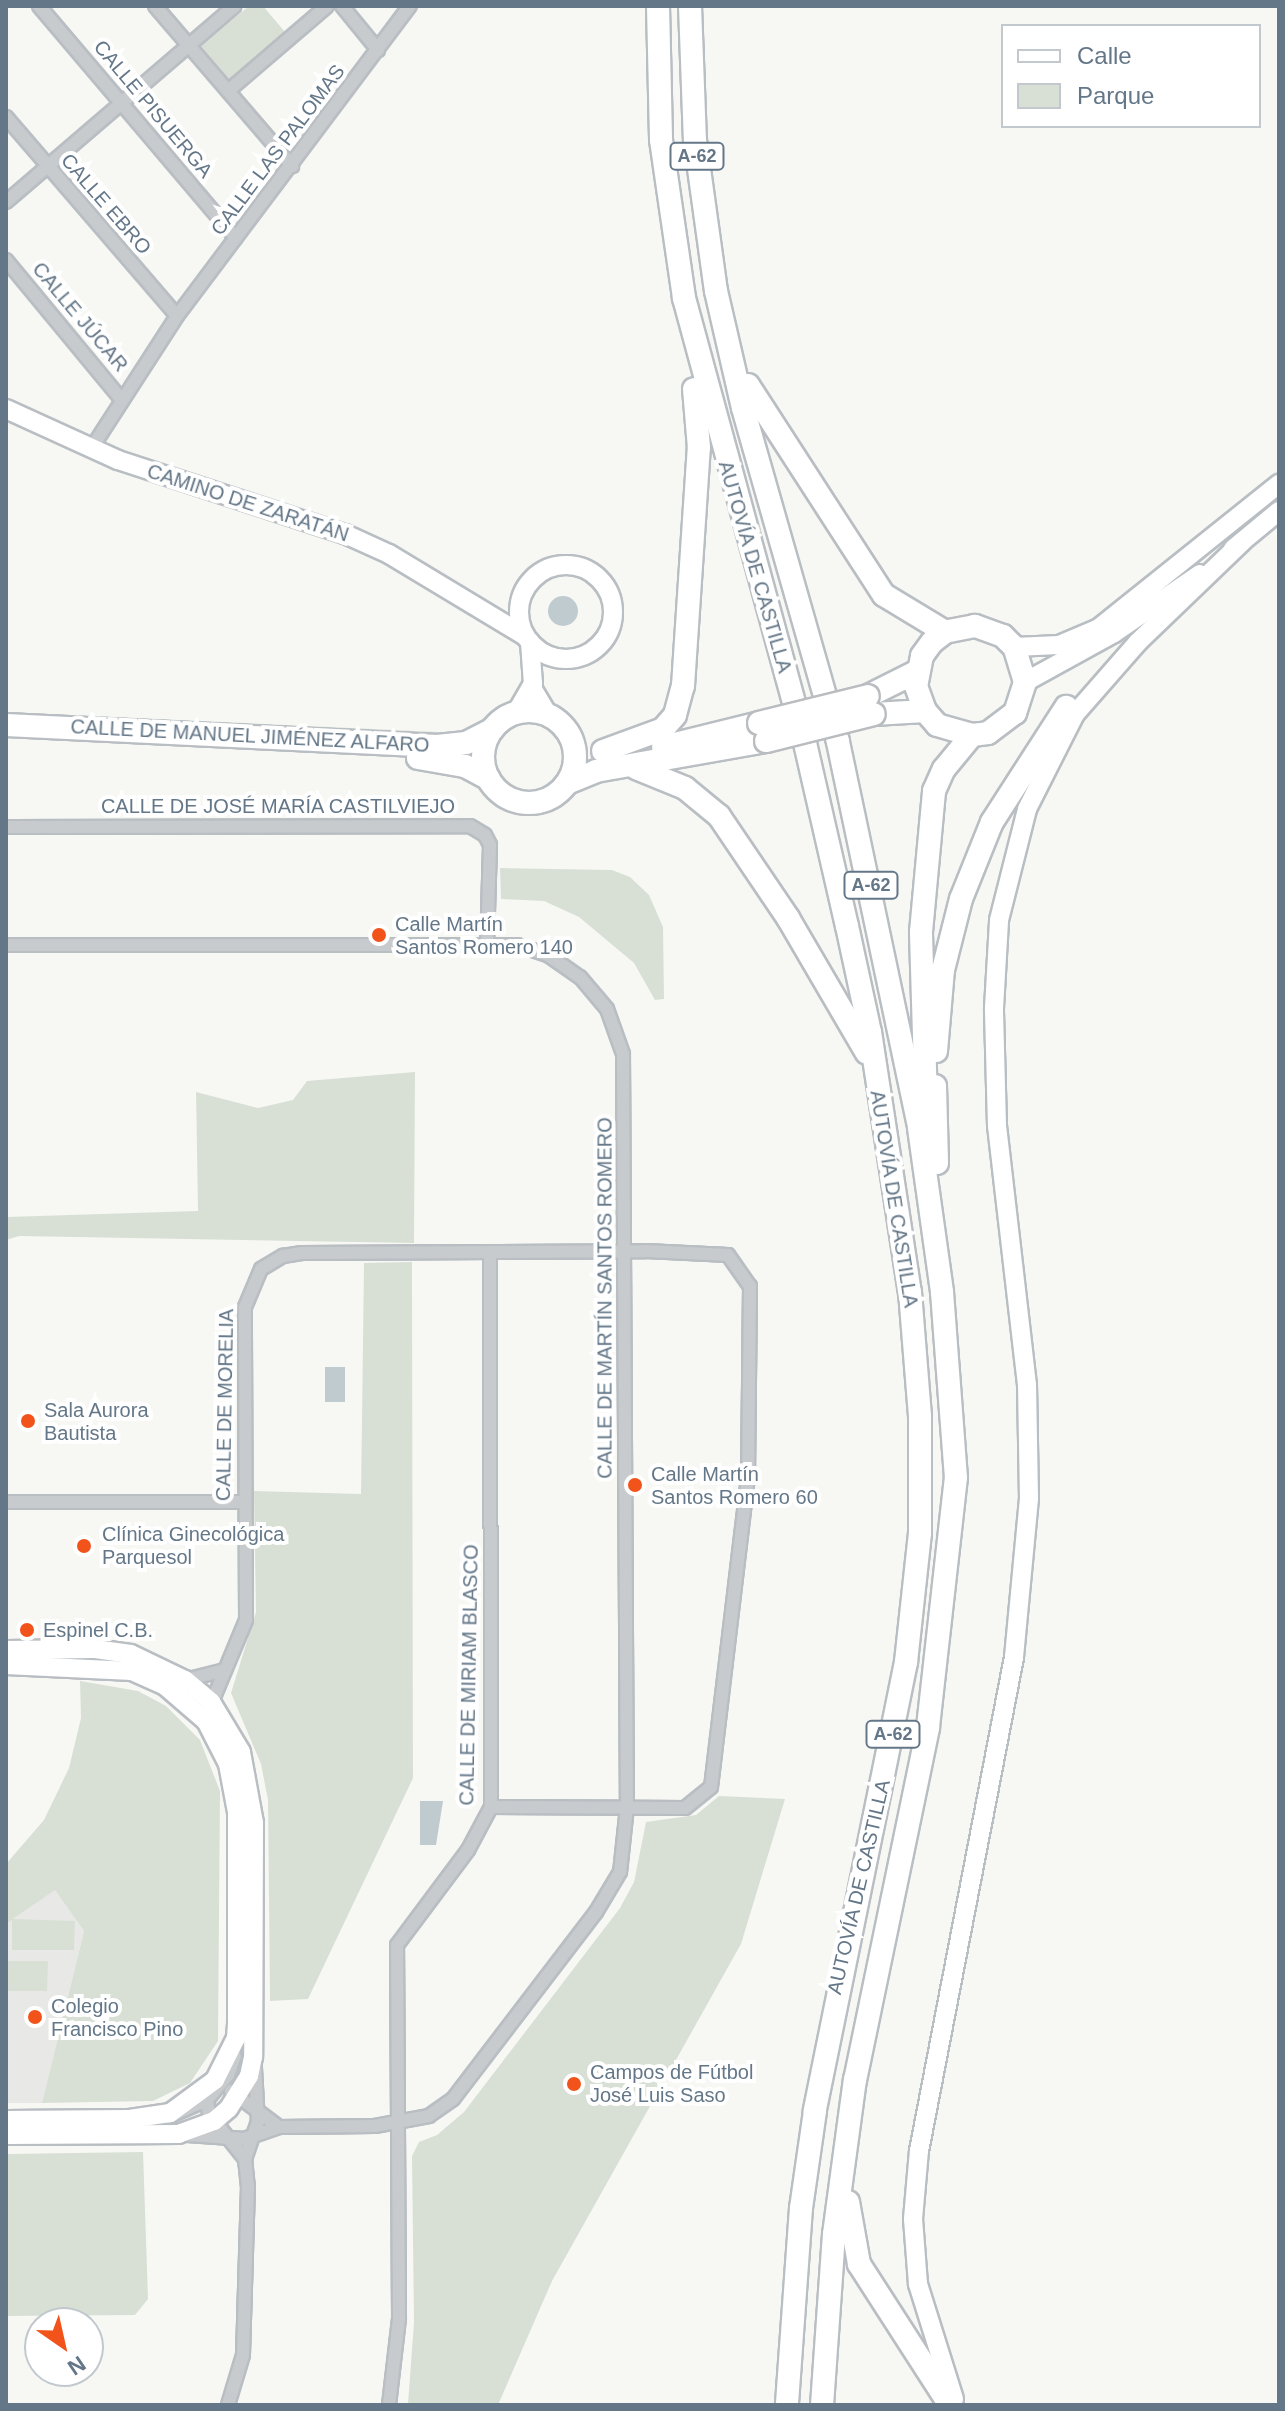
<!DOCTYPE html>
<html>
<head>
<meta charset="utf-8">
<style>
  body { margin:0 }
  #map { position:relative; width:1285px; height:2411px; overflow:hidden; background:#f7f8f4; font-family:Arial,sans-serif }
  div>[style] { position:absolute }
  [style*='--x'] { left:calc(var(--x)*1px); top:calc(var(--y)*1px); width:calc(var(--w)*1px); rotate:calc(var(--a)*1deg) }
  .built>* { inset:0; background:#e8e9e7 }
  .green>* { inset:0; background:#d8e0d5 }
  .water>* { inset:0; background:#c0cbd0 }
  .round { border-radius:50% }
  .roads { filter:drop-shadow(2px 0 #b9bec3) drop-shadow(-2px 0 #b9bec3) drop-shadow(0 2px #b9bec3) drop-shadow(0 -2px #b9bec3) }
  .street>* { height:12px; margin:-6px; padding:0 6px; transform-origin:6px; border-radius:6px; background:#c7cbce }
  .secondary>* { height:18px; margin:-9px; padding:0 9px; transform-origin:9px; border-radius:9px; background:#fff }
  .secondary>.ring { margin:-9px; padding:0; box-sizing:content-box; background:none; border:18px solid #fff; border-radius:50% }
  .highway>* { height:22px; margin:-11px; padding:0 11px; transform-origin:11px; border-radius:11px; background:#fff }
  .highway>.ring { margin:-11px; padding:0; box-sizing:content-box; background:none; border:22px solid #fff; border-radius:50% }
  .bridges { filter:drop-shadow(2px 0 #b9bdc0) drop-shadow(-2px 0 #b9bdc0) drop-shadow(0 2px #b9bdc0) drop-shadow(0 -2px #b9bdc0) }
  .highway-bridge>* { height:22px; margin:-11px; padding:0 11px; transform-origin:11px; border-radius:11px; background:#fff }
  .dots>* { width:22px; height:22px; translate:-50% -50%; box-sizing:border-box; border:4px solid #fff; border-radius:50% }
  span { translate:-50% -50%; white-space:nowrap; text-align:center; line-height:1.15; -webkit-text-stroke:8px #fff; paint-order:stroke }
  .shield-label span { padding:2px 6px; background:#fff; border:2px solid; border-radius:6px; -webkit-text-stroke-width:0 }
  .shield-label { font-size:18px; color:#647788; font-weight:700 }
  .street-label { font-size:20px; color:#647788 }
  .poi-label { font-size:20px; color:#647788 }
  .left { translate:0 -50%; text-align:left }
  .frame { position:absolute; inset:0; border:8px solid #647788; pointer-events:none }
  .legend { position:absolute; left:1001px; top:24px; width:260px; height:104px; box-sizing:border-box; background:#fff; border:2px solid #c1c9cf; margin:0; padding:10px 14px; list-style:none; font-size:24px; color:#647788 }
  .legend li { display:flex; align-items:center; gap:16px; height:40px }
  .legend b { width:40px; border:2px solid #c1c9cf }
  .north { position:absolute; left:24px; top:2307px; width:80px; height:80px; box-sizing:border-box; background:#fff; border:2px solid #c1c9cf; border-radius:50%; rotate:146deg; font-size:22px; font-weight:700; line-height:32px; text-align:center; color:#647788 }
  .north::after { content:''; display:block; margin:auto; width:28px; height:36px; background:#f2531a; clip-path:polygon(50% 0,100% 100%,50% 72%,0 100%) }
</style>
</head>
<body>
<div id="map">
  <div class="built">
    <i style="clip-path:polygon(55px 1889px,84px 1931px,42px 2103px,6px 2103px,6px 1924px)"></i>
  </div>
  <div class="green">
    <i style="clip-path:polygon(249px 6px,263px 6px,285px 32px,229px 79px,201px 46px)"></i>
    <i style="clip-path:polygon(6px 712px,438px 732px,437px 739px,6px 719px)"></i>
    <i style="clip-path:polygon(500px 868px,612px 870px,630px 877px,649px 895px,663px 927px,664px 999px,655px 1000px,634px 963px,579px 917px,544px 901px,501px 899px)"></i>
    <i style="clip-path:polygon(415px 1072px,414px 1243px,19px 1236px,6px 1240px,6px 1217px,198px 1211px,196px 1092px,258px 1108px,293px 1100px,307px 1081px)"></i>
    <i style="clip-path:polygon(412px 1262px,413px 1778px,308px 1999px,270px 2001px,268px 1800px,261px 1764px,231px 1693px,256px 1612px,254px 1491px,361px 1494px,364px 1263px)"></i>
    <i style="clip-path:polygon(80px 1681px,138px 1691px,166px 1706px,200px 1740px,220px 1791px,218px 2041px,190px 2083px,153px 2101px,42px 2103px,84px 1931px,55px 1890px,13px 1919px,75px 1921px,74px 1950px,12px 1950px,12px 1920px,6px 1924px,6px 1864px,44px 1820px,69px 1768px,81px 1718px)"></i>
    <i style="clip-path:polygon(719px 1796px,785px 1799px,741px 1944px,552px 2281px,498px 2405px,408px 2404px,414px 2322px,412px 2156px,419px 2142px,437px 2135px,464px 2112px,620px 1908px,634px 1882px,646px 1822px,696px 1815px)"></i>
    <i style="clip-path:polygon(6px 1961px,48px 1961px,47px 1991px,6px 1991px)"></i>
    <i style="clip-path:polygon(143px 2152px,148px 2299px,135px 2315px,6px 2316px,6px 2154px)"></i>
  </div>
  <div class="water">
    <i class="round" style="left:548px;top:596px;width:30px;height:30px"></i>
    <i style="clip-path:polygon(325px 1367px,345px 1367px,345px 1402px,325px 1402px)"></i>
    <i style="clip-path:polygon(420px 1801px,443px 1801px,436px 1845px,420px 1845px)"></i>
  </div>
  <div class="roads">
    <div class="street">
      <i style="--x:39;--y:6;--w:304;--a:49.7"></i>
      <i style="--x:155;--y:6;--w:211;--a:49.4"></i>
      <i style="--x:342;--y:6;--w:57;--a:50.7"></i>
      <i style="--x:228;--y:91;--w:130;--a:-40.6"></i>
      <i style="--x:6;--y:117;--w:262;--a:49.3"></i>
      <i style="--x:6;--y:202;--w:301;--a:-40.6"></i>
      <i style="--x:6;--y:260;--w:182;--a:50.4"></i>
      <i style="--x:91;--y:449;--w:158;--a:-57.1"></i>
      <i style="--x:177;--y:316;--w:388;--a:-53.1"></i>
      <i style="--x:6;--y:827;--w:464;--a:-0.1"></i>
      <i style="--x:470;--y:826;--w:17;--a:31"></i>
      <i style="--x:485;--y:835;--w:11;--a:63"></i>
      <i style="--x:490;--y:845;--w:99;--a:91.7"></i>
      <i style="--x:6;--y:945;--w:511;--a:0"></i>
      <i style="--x:517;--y:945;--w:33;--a:18"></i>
      <i style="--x:548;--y:955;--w:39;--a:35"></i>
      <i style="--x:580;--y:977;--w:42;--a:49.8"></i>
      <i style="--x:607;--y:1009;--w:48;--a:70.4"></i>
      <i style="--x:623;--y:1054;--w:753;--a:89.7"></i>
      <i style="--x:627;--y:1807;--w:65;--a:96.1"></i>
      <i style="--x:620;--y:1872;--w:47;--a:121"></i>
      <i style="--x:596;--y:1912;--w:235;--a:127.4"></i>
      <i style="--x:453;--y:2099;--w:29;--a:145"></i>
      <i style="--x:429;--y:2116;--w:55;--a:169.5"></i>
      <i style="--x:375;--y:2126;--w:96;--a:179.4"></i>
      <i style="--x:279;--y:2127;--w:36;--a:161"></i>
      <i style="--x:245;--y:2139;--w:58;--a:-176.1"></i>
      <i style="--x:6;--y:1502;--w:237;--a:0"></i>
      <i style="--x:185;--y:1680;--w:41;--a:-14"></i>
      <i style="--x:209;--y:1709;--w:96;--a:-67.4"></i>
      <i style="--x:246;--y:1620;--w:313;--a:-90.2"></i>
      <i style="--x:245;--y:1307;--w:41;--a:-67.2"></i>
      <i style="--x:261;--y:1269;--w:26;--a:-31"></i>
      <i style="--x:283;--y:1256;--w:19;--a:-9"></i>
      <i style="--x:302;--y:1253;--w:344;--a:-0.3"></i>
      <i style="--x:646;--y:1251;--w:82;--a:2.8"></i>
      <i style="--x:728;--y:1255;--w:38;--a:55"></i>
      <i style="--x:750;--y:1286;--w:191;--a:90.6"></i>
      <i style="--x:748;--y:1477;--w:312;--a:96.8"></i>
      <i style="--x:711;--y:1787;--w:33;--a:141"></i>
      <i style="--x:685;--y:1808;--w:194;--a:-179.7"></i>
      <i style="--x:231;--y:2091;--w:60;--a:36.9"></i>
      <i style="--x:207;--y:2100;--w:14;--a:82"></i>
      <i style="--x:209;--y:2114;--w:58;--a:51.3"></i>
      <i style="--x:245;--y:2159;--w:27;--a:84"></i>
      <i style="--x:248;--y:2186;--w:169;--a:91.7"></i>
      <i style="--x:243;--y:2355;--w:52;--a:106.7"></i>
      <i style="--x:168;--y:2117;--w:43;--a:-23.6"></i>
      <i style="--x:207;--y:2100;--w:33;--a:-50"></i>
      <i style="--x:228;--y:2075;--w:20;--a:-70"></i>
      <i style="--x:245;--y:2159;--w:39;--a:-71"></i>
      <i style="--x:258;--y:2122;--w:53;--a:-93.2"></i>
      <i style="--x:389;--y:2405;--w:88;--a:-83.4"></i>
      <i style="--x:399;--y:2318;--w:373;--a:-90.3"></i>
      <i style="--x:397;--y:1945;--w:119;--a:-53.2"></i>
      <i style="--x:468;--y:1850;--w:49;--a:-61.9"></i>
      <i style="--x:491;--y:1807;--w:555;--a:-90.1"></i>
    </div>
    <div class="secondary">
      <i style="--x:6;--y:409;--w:123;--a:24.5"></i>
      <i style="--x:118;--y:460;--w:239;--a:18.1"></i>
      <i style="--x:345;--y:534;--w:48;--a:24.4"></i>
      <i style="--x:389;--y:554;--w:159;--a:31.1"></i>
      <i style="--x:1233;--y:549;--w:60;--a:-39.6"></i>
      <i class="ring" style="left:519px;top:565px;width:76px;height:76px"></i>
      <i style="--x:1014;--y:647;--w:45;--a:-2.5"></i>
      <i style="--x:1059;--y:645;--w:43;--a:-23"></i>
      <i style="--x:1099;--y:628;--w:231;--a:-38.7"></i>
      <i style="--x:1025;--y:682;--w:102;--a:-28.8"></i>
      <i style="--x:1114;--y:633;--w:104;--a:-34.5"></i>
      <i style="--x:532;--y:688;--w:33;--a:59"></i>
      <i style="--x:516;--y:713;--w:34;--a:-60"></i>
      <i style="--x:533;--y:684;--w:42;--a:-94.1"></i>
      <i style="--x:6;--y:1650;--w:89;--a:-0.6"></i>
      <i style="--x:95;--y:1649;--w:36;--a:8"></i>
      <i style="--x:131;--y:1654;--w:60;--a:25.7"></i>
      <i style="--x:185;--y:1680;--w:34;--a:40"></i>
      <i style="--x:211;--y:1702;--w:58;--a:59"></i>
      <i style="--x:241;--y:1752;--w:72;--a:79.6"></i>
      <i style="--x:254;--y:1823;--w:234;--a:90.2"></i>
      <i style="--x:253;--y:2057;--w:19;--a:102"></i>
      <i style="--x:249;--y:2076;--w:39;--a:122"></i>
      <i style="--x:228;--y:2109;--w:18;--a:139"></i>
      <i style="--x:214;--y:2121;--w:37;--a:160"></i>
      <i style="--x:179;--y:2134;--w:173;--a:179.7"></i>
      <i style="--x:6;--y:1665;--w:126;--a:2.7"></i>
      <i style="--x:132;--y:1671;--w:35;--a:24"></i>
      <i style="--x:164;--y:1685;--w:55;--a:40.6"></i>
      <i style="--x:206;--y:1721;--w:48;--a:62.9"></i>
      <i style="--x:228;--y:1764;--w:49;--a:79.4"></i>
      <i style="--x:237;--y:1812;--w:212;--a:90"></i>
      <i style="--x:237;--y:2024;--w:14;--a:94"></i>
      <i style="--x:236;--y:2038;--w:47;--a:116.6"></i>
      <i style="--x:215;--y:2080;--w:56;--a:143.7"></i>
      <i style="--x:170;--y:2113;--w:41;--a:171.7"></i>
      <i style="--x:129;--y:2119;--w:123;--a:179.5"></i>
      <i style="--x:954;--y:2399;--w:121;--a:-107.4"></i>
      <i style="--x:918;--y:2284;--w:65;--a:-94.4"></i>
      <i style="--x:913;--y:2219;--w:68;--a:-85"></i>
      <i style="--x:919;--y:2151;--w:503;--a:-79.11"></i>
      <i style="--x:1014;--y:1657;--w:159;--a:-84.6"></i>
      <i style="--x:1029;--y:1499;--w:114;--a:-91"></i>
      <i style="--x:1027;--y:1385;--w:261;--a:-96.6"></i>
      <i style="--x:997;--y:1126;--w:118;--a:-91.5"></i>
      <i style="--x:994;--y:1008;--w:88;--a:-86.7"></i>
      <i style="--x:999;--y:920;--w:114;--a:-75.8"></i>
      <i style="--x:1027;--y:809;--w:106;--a:-63.2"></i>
      <i style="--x:1075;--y:714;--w:96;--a:-48.8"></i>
      <i style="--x:1138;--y:642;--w:144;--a:-43.9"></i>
    </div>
    <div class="highway">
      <i style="--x:658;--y:6;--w:134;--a:88.7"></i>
      <i style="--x:661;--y:140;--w:160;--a:81.7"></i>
      <i style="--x:684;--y:298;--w:461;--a:74.8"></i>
      <i style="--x:805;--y:743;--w:188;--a:77.1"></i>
      <i style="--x:847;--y:926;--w:108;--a:77.8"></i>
      <i style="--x:870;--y:1032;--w:263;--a:81.3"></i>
      <i style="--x:910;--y:1292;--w:124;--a:85.4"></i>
      <i style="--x:920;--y:1416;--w:117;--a:90"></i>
      <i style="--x:920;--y:1533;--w:130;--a:96.2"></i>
      <i style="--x:906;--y:1662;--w:458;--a:101.5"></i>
      <i style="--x:815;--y:2111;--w:98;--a:98.2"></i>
      <i style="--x:801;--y:2208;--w:197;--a:94.1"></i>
      <i style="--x:690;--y:6;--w:134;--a:87.9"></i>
      <i style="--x:695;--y:140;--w:152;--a:82.1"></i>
      <i style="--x:716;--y:291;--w:120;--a:77"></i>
      <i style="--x:743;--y:408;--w:347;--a:74.1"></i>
      <i style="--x:838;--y:742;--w:394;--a:78.1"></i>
      <i style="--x:919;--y:1128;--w:166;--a:82"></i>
      <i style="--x:942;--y:1292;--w:186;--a:85.7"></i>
      <i style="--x:956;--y:1477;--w:253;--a:96.4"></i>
      <i style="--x:928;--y:1728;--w:359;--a:101.7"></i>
      <i style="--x:855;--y:2079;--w:156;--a:97.7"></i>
      <i style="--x:834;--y:2234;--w:171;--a:94"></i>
      <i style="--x:748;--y:385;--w:250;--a:57.1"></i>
      <i style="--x:884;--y:595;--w:71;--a:31.2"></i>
      <i style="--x:868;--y:696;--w:54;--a:-26.6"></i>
      <i class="ring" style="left:483px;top:711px;width:70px;height:70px"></i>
      <i style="--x:874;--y:714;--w:51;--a:-3.4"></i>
      <i style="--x:6;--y:725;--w:432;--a:2.8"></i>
      <i style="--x:437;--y:746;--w:29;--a:-6"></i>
      <i style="--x:466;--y:743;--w:29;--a:-27"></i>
      <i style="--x:663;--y:747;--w:99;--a:-14"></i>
      <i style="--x:603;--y:751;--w:64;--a:-20.1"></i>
      <i style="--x:663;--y:729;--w:18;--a:-49"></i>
      <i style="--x:675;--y:715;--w:30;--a:-75"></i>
      <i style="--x:683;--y:686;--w:239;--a:-86.2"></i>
      <i style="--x:699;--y:448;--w:59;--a:-94.8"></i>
      <i style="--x:418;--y:758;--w:48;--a:9.7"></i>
      <i style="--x:465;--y:766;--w:27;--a:28"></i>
      <i style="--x:636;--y:768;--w:53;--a:22.2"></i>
      <i style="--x:685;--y:788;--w:44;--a:39.5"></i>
      <i style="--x:719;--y:816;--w:123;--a:55.9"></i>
      <i style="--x:788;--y:918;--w:156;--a:59.7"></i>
      <i style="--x:567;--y:783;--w:31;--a:-22"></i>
      <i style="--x:596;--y:771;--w:173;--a:-10"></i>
      <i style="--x:936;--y:1051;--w:81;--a:-85.1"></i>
      <i style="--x:943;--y:970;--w:73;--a:-75.8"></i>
      <i style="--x:961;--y:899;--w:83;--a:-68.1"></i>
      <i style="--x:992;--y:822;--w:137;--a:-57.2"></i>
      <i style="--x:935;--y:1086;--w:77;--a:88.5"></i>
      <i style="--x:926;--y:1102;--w:170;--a:-91.7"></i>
      <i style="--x:921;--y:932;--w:142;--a:-84.7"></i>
      <i style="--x:934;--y:791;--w:24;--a:-66"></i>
      <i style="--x:944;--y:769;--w:44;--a:-50.5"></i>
      <i style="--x:972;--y:735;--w:16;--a:-7"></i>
      <i style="--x:988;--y:733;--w:34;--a:-37"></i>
      <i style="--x:1015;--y:713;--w:33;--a:-72"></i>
      <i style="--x:1025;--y:682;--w:37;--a:-107"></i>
      <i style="--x:1014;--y:647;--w:16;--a:-135"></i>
      <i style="--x:1003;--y:636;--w:30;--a:-160"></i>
      <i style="--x:975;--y:626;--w:31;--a:169"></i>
      <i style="--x:945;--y:632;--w:16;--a:142"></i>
      <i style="--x:932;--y:642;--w:17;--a:126"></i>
      <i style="--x:922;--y:656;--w:31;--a:101"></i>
      <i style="--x:916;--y:686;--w:27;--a:70"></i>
      <i style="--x:925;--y:711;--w:18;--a:49"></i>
      <i style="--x:937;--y:725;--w:36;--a:16"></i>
      <i style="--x:848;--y:2202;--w:63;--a:79.9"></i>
      <i style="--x:859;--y:2264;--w:168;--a:57.2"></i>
    </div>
  </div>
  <div class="bridges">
    <div class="highway-bridge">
      <i style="--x:759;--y:723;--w:112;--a:-13.9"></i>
      <i style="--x:766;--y:741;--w:111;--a:-14"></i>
    </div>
  </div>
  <div class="dots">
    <i style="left:379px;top:935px;background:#f2531a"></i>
    <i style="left:28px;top:1421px;background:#f2531a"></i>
    <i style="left:635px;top:1485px;background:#f2531a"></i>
    <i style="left:84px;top:1546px;background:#f2531a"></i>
    <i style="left:27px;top:1630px;background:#f2531a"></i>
    <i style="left:35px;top:2017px;background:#f2531a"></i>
    <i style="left:574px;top:2084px;background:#f2531a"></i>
  </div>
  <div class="shield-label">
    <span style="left:697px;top:156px">A-62</span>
    <span style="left:871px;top:885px">A-62</span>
    <span style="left:893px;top:1734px">A-62</span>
  </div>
  <div class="street-label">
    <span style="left:153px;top:109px;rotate:50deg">CALLE PISUERGA</span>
    <span style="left:278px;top:150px;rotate:-53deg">CALLE LAS PALOMAS</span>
    <span style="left:106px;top:204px;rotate:49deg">CALLE EBRO</span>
    <span style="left:80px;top:317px;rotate:50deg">CALLE JÚCAR</span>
    <span style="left:248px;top:503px;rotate:18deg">CAMINO DE ZARATÁN</span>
    <span style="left:755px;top:567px;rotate:74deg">AUTOVÍA DE CASTILLA</span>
    <span style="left:250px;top:736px;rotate:3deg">CALLE DE MANUEL JIMÉNEZ ALFARO</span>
    <span style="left:278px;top:806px">CALLE DE JOSÉ MARÍA CASTILVIEJO</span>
    <span style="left:894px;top:1199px;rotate:81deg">AUTOVÍA DE CASTILLA</span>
    <span style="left:605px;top:1298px;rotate:-90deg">CALLE DE MARTÍN SANTOS ROMERO</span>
    <span style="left:225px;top:1405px;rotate:-89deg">CALLE DE MORELIA</span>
    <span style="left:469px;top:1675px;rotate:-89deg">CALLE DE MIRIAM BLASCO</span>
    <span style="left:859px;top:1887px;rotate:-77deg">AUTOVÍA DE CASTILLA</span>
  </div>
  <div class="poi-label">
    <span class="left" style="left:395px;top:936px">Calle Martín<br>Santos Romero 140</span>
    <span class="left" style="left:44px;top:1422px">Sala Aurora<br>Bautista</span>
    <span class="left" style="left:651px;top:1486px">Calle Martín<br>Santos Romero 60</span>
    <span class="left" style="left:102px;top:1546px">Clínica Ginecológica<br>Parquesol</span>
    <span class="left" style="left:43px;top:1630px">Espinel C.B.</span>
    <span class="left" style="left:51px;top:2018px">Colegio<br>Francisco Pino</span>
    <span class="left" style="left:590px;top:2084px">Campos de Fútbol<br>José Luis Saso</span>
  </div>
  <div class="frame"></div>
  <ul class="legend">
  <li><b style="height:10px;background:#fff"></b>Calle</li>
  <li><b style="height:22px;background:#d8e0d5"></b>Parque</li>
  </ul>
  <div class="north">N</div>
</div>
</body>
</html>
